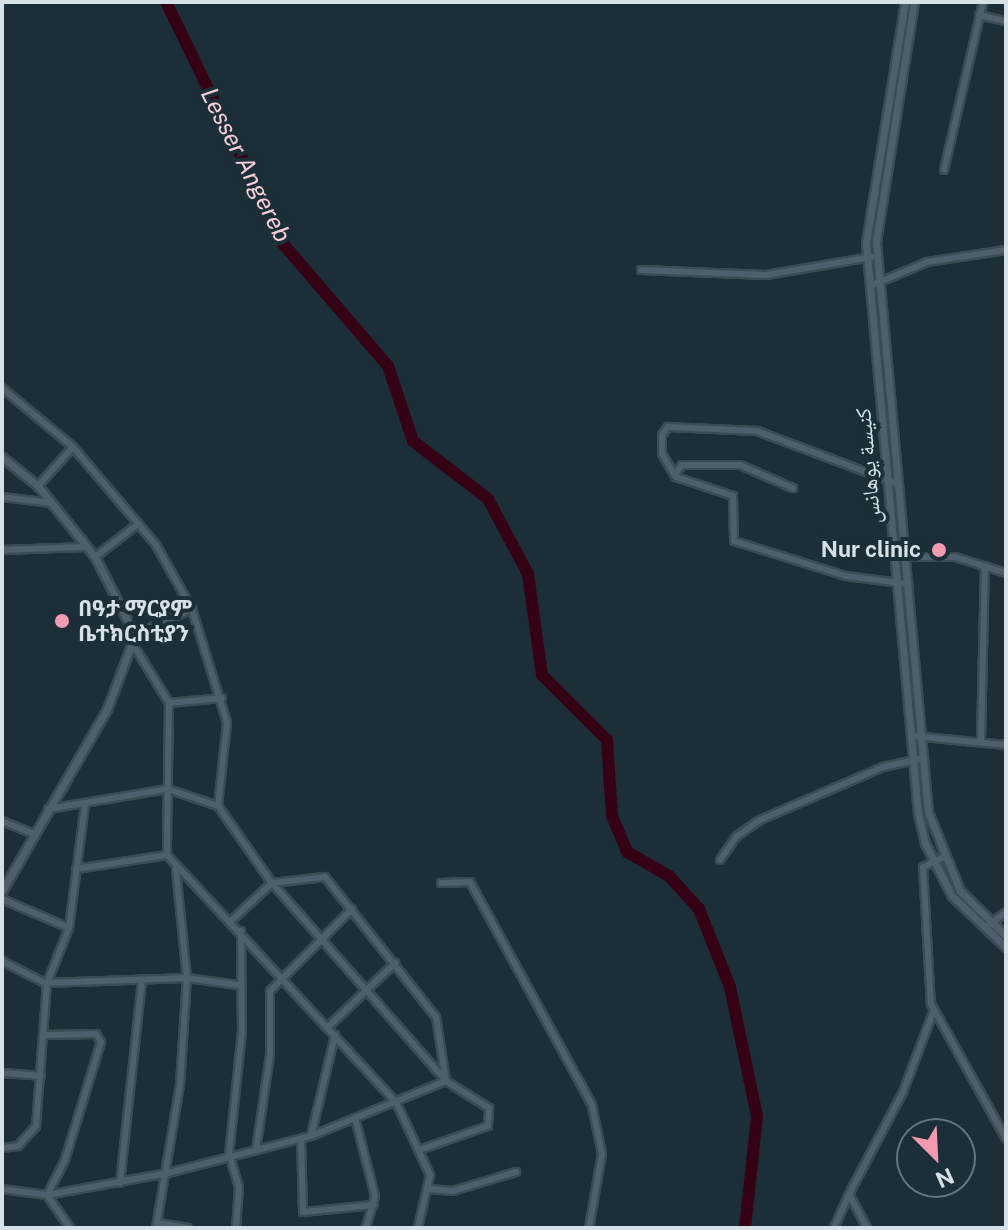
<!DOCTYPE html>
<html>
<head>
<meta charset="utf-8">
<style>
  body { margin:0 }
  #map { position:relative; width:1008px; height:1230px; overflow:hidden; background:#1c2e38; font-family:"Public Sans","Noto Naskh Arabic","Noto Sans Ethiopic",sans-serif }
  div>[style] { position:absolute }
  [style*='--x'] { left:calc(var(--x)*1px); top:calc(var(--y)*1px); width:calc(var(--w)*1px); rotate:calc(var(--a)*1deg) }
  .river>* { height:12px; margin:-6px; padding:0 6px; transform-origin:6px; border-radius:6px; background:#350215 }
  .roads { filter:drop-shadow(2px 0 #3b4b53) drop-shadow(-2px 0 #3b4b53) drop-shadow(0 2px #3b4b53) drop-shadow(0 -2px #3b4b53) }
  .minor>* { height:6px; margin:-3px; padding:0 3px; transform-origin:3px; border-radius:3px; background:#4c5f6b }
  .tertiary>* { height:7px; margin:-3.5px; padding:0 3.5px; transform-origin:3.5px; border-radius:3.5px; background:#4c5f6b }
  .dots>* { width:22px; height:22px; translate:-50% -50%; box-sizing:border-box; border:4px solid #1c2e38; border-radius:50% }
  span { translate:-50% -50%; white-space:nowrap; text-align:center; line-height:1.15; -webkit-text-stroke:8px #1c2e38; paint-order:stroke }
  .street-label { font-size:22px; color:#d5e0e7 }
  .poi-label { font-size:22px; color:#d5e0e7; font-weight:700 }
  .right { translate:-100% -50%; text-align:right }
  .left { translate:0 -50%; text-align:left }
  .water-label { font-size:24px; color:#f6cfd7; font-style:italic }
  .frame { position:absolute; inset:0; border:4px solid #d5e0e7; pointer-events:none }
  .north { position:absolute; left:896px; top:1118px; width:80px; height:80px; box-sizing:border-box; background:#1c2e38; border:2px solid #66757e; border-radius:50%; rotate:156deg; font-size:22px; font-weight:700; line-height:32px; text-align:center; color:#d5e0e7 }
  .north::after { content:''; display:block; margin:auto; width:28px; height:36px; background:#f29aaf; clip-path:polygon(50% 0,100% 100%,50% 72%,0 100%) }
</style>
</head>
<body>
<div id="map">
  <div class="river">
    <i style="--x:166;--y:2;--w:270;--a:64.1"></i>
    <i style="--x:284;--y:245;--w:160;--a:49.3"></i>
    <i style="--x:388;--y:366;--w:79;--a:71.6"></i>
    <i style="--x:413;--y:441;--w:95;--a:37.7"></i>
    <i style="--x:488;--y:499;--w:85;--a:61.9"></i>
    <i style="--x:528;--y:574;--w:102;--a:82.1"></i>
    <i style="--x:542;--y:675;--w:92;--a:45"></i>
    <i style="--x:607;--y:740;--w:76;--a:86.2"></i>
    <i style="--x:612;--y:816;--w:39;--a:67"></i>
    <i style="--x:627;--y:852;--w:48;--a:29.7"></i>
    <i style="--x:669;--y:876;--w:45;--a:47.7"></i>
    <i style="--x:699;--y:909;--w:84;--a:68.3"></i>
    <i style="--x:730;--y:987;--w:132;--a:78.2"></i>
    <i style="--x:757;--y:1116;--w:113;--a:96.1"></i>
  </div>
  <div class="roads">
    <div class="minor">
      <i style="--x:979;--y:15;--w:28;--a:13"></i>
      <i style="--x:944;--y:170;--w:172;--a:-76.9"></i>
      <i style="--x:641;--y:270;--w:125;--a:2.3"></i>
      <i style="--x:766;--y:275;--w:107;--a:-9.7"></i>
      <i style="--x:870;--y:286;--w:62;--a:-22.8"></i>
      <i style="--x:927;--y:262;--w:80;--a:-8.6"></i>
      <i style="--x:2;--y:388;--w:92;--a:39.7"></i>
      <i style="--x:73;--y:447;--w:128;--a:49.7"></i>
      <i style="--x:156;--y:545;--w:73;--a:60.6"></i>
      <i style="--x:192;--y:609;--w:119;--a:72.9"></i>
      <i style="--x:227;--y:723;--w:83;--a:96.2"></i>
      <i style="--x:675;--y:474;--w:11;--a:-52"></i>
      <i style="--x:682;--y:465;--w:58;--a:0"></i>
      <i style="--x:740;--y:465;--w:58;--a:23.5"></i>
      <i style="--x:898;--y:484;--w:151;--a:-159.4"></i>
      <i style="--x:757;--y:431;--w:89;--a:-177.4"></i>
      <i style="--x:668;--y:427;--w:10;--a:127"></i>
      <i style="--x:662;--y:435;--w:19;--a:90"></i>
      <i style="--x:662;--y:454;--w:27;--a:59"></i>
      <i style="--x:676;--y:477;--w:60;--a:18.4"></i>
      <i style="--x:733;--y:496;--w:45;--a:88.7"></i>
      <i style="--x:734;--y:541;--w:117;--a:17.4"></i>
      <i style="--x:846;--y:576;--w:63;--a:7.4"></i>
      <i style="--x:38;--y:486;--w:52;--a:-48.1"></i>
      <i style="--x:2;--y:497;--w:50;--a:6.8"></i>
      <i style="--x:2;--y:550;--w:83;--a:-2.1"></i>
      <i style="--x:95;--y:557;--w:54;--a:-37.5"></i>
      <i style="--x:902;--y:557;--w:53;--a:0"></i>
      <i style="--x:955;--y:557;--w:53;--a:17.4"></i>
      <i style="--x:135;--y:635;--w:63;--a:-24.5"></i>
      <i style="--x:134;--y:646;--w:67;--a:58.4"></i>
      <i style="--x:169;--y:703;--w:152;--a:90.8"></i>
      <i style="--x:167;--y:855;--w:337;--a:47.2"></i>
      <i style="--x:396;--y:1102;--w:81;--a:65"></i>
      <i style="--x:430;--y:1175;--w:54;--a:102.8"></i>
      <i style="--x:169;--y:703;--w:53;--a:-5.4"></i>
      <i style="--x:913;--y:736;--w:93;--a:5.5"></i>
      <i style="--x:981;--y:740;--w:174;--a:-88.7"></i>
      <i style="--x:48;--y:809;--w:122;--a:-9.5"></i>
      <i style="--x:168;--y:789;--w:53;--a:18.8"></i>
      <i style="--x:218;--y:806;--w:94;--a:55"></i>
      <i style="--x:272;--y:883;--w:264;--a:48.7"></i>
      <i style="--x:446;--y:1081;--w:51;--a:32.1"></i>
      <i style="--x:489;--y:1108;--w:18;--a:93"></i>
      <i style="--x:488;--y:1126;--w:70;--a:160.8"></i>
      <i style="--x:2;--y:821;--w:35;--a:22"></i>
      <i style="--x:942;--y:858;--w:21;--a:155"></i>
      <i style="--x:923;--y:867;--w:137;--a:86.7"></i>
      <i style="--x:931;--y:1004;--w:154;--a:60.9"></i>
      <i style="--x:720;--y:860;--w:29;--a:-55"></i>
      <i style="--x:737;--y:836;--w:28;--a:-35"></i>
      <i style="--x:760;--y:820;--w:134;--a:-23.3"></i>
      <i style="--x:883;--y:767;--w:42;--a:-12.4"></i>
      <i style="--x:76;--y:869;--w:92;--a:-8.7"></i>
      <i style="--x:441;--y:883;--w:29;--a:-2"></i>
      <i style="--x:470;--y:882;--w:254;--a:61.3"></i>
      <i style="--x:592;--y:1105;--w:50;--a:78.5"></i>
      <i style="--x:602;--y:1154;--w:75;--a:100"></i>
      <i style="--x:2;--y:899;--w:73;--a:23.4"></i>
      <i style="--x:232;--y:920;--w:54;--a:-42.8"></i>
      <i style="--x:272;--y:883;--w:53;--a:-6.5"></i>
      <i style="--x:325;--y:877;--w:179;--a:51.6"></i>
      <i style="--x:436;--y:1017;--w:65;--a:81.1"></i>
      <i style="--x:989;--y:925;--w:21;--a:-37"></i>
      <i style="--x:2;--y:961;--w:48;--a:27.1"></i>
      <i style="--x:45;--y:983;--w:142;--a:-2"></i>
      <i style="--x:187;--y:978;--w:51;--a:7.8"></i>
      <i style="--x:328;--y:1027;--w:93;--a:-43.7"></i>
      <i style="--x:46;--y:1035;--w:50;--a:-1.1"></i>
      <i style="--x:96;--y:1034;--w:9;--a:58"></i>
      <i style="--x:101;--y:1042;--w:123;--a:107"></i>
      <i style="--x:65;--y:1160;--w:39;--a:117"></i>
      <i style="--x:47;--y:1195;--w:40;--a:55.1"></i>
      <i style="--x:2;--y:1073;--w:39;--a:4"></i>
      <i style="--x:355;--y:1118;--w:81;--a:75.6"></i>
      <i style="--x:375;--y:1196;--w:33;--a:106"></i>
      <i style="--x:311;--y:1136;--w:104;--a:-76.6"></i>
      <i style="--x:301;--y:1139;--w:73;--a:88.4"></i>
      <i style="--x:303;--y:1212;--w:71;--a:-5.6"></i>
      <i style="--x:2;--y:1148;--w:16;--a:-7"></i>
      <i style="--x:18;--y:1146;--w:27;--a:-48"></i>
      <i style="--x:36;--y:1126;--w:143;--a:-85.6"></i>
      <i style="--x:47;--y:983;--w:59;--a:-68.2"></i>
      <i style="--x:69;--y:928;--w:125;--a:-82.6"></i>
      <i style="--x:256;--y:1150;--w:96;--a:-81.6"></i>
      <i style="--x:270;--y:1055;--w:64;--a:-90"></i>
      <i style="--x:270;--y:991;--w:116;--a:-45"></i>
      <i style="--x:120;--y:1183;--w:205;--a:-83.8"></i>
      <i style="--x:2;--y:1189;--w:45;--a:7.6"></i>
      <i style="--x:47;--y:1195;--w:123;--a:-10.3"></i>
      <i style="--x:168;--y:1173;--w:148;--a:-14.5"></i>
      <i style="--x:311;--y:1136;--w:146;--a:-22.2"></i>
      <i style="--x:430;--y:1189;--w:23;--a:5"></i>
      <i style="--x:453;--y:1191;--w:66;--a:-16.8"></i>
      <i style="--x:158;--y:1223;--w:30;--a:9"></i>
      <i style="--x:156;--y:1228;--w:145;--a:-80.5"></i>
      <i style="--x:180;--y:1085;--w:107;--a:-86.3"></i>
      <i style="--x:187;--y:978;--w:110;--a:-95.8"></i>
      <i style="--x:236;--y:1228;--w:41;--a:-85.8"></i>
      <i style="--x:239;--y:1187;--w:34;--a:-107"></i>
      <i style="--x:229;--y:1155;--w:124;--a:-84"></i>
      <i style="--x:242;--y:1032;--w:101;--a:-90.6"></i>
      <i style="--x:834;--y:1228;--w:37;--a:-66"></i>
      <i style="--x:867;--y:1228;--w:38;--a:-118"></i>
      <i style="--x:849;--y:1194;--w:115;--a:-62.1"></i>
      <i style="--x:903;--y:1092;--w:88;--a:-69.3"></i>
    </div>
    <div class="tertiary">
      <i style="--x:905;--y:2;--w:244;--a:99.2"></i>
      <i style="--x:866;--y:243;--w:572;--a:84.79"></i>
      <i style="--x:918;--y:813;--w:31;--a:77"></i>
      <i style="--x:925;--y:843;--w:59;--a:63"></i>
      <i style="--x:952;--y:896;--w:74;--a:43.4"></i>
      <i style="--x:914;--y:2;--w:243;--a:99"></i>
      <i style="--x:876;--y:242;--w:572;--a:84.79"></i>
      <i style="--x:928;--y:812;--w:85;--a:67.9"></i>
      <i style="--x:960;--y:891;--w:64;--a:44.4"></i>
      <i style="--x:2;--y:457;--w:46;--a:38.9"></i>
      <i style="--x:38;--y:486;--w:91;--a:51.2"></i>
      <i style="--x:95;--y:557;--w:88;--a:62.9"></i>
      <i style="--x:135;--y:635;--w:79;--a:110.7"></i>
      <i style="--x:107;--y:709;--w:210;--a:120"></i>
    </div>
  </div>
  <div class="dots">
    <i style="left:939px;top:550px;background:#f29aaf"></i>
    <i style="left:62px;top:621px;background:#f29aaf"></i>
  </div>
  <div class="street-label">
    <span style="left:868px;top:466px;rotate:-95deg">كنيسة يوهانس</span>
  </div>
  <div class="poi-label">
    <span class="right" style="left:921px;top:550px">Nur clinic</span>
    <span class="left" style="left:78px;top:621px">በዓታ ማርያም<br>ቤተክርስቲያን</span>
  </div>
  <div class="water-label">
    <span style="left:246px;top:165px;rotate:63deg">Lesser Angereb</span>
  </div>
  <div class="frame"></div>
  <div class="north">N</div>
</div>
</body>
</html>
